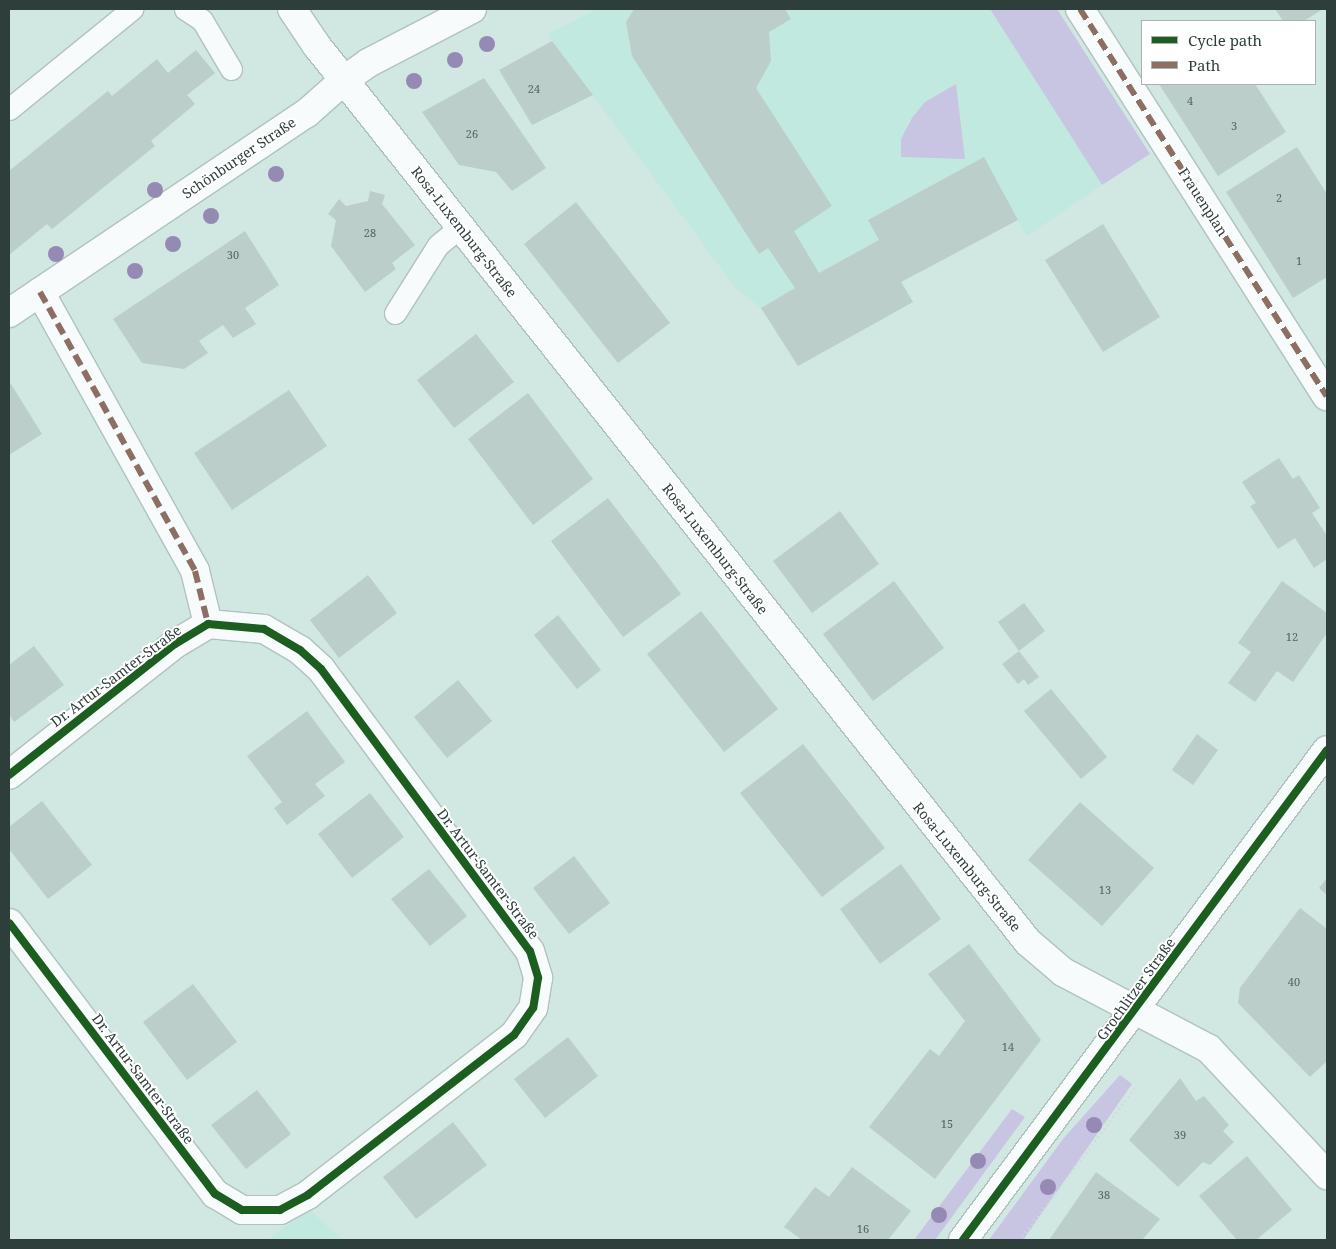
<!DOCTYPE html>
<html>
<head>
<meta charset="utf-8">
<style>
  body { margin:0 }
  #map { position:relative; width:1336px; height:1249px; overflow:hidden; background:#d0e7e2; font-family:"Noto Serif",serif }
  div>[style] { position:absolute }
  [style*='--x'] { left:calc(var(--x)*1px); top:calc(var(--y)*1px); width:calc(var(--w)*1px); rotate:calc(var(--a)*1deg) }
  .built>* { inset:0; background:#c2e9e0 }
  .green>* { inset:0; background:#c7c5e2 }
  .building>* { inset:0; background:#bbceca }
  .path>* { height:3px; margin-top:-1.5px; transform-origin:0; background:repeating-linear-gradient(90deg,#d3d9d8 0 1px,transparent 0 5px) }
  .roads { filter:drop-shadow(1px 0 #b0c2bf) drop-shadow(-1px 0 #b0c2bf) drop-shadow(0 1px #b0c2bf) drop-shadow(0 -1px #b0c2bf) }
  .service>* { height:21px; margin:-10.5px; padding:0 10.5px; transform-origin:10.5px; border-radius:10.5px; background:#f8fbfb }
  .minor>* { height:28px; margin:-14px; padding:0 14px; transform-origin:14px; border-radius:14px; background:#f8fbfb }
  .secondary>* { height:28px; margin:-14px; padding:0 14px; transform-origin:14px; border-radius:14px; background:#f8fbfb }
  .quiet>* { height:6px; margin-top:-3px; transform-origin:0; background:repeating-linear-gradient(90deg,#8d6e63 0 12px,transparent 0 18px) }
  .cycleway>* { height:8px; margin:-4px; padding:0 4px; transform-origin:4px; border-radius:4px; background:#1b5e20 }
  .trees>* { width:16px; height:16px; margin:-8px; border-radius:50%; background:#958ab4 }
  span { translate:-50% -50%; white-space:nowrap; text-align:center; line-height:1.15; -webkit-text-stroke:4px #fff; paint-order:stroke }
  .number-label { font-size:11px; color:#526460 }
  .number-label span { -webkit-text-stroke-width:0 }
  .street-label { font-size:14px; color:#2e3f3b }
  .frame { position:absolute; inset:0; border:10px solid #2e3f3b; pointer-events:none }
  .legend { position:absolute; left:1141px; top:20px; width:175px; height:65px; box-sizing:border-box; background:#fff; border:1px solid #abb2b1; margin:0; padding:6px 9px; list-style:none; font-size:15px; color:#2e3f3b }
  .legend li { display:flex; align-items:center; gap:10px; height:25px }
  .legend b { width:25px; border:1px solid #abb2b1 }
</style>
</head>
<body>
<div id="map">
  <div class="built">
    <i style="clip-path:polygon(597px 9px,990px 9px,1102px 185px,1027px 236px,1017px 220px,902px 282px,913px 302px,798px 366px,761px 308px,735px 287px,547px 34px)"></i>
    <i style="clip-path:polygon(307px 1208px,343px 1240px,268px 1240px)"></i>
  </div>
  <div class="green">
    <i style="clip-path:polygon(990px 9px,1057px 9px,1150px 154px,1102px 185px)"></i>
    <i style="clip-path:polygon(956px 84px,965px 159px,901px 157px,901px 139px,912px 118px,925px 102px)"></i>
    <i style="clip-path:polygon(1120px 1075px,1132px 1084px,1023px 1240px,989px 1240px,1063px 1139px)"></i>
    <i style="clip-path:polygon(1012px 1109px,1025px 1117px,935px 1240px,914px 1240px)"></i>
  </div>
  <div class="building">
    <i style="clip-path:polygon(634px 9px,785px 9px,791px 19px,769px 32px,771px 61px,756px 88px,832px 206px,794px 231px,819px 273px,879px 240px,868px 220px,984px 157px,1018px 220px,901px 282px,913px 302px,798px 366px,761px 308px,795px 288px,768px 248px,759px 254px,632px 56px,626px 22px)"></i>
    <i style="clip-path:polygon(1275px 9px,1323px 9px,1304px 21px,1283px 21px)"></i>
    <i style="clip-path:polygon(552px 41px,593px 95px,532px 125px,499px 70px)"></i>
    <i style="clip-path:polygon(196px 50px,215px 73px,187px 95px,195px 104px,151px 141px,155px 146px,52px 229px,47px 224px,9px 255px,9px 171px,108px 91px,112px 96px,157px 59px,168px 73px)"></i>
    <i style="clip-path:polygon(484px 78px,546px 168px,512px 191px,496px 172px,459px 165px,422px 112px)"></i>
    <i style="clip-path:polygon(1159px 84px,1255px 84px,1286px 132px,1218px 176px)"></i>
    <i style="clip-path:polygon(1297px 147px,1327px 194px,1327px 277px,1293px 298px,1226px 192px)"></i>
    <i style="clip-path:polygon(370px 191px,385px 195px,382px 204px,415px 245px,392px 263px,396px 269px,365px 292px,331px 246px,336px 220px,328px 214px,339px 199px,346px 206px,368px 201px)"></i>
    <i style="clip-path:polygon(576px 202px,670px 323px,618px 363px,524px 244px)"></i>
    <i style="clip-path:polygon(1103px 224px,1160px 317px,1103px 352px,1045px 260px)"></i>
    <i style="clip-path:polygon(245px 231px,279px 285px,245px 308px,256px 324px,233px 338px,223px 325px,199px 341px,208px 353px,184px 369px,142px 363px,113px 319px)"></i>
    <i style="clip-path:polygon(476px 334px,514px 382px,454px 428px,417px 380px)"></i>
    <i style="clip-path:polygon(11px 384px,42px 434px,9px 455px,9px 385px)"></i>
    <i style="clip-path:polygon(289px 390px,327px 446px,232px 510px,194px 453px)"></i>
    <i style="clip-path:polygon(528px 393px,593px 479px,533px 525px,468px 439px)"></i>
    <i style="clip-path:polygon(1279px 458px,1293px 479px,1299px 475px,1320px 508px,1312px 513px,1327px 536px,1327px 559px,1314px 568px,1295px 538px,1278px 549px,1250px 506px,1256px 503px,1242px 482px)"></i>
    <i style="clip-path:polygon(608px 498px,681px 594px,623px 637px,551px 541px)"></i>
    <i style="clip-path:polygon(840px 511px,879px 564px,812px 613px,773px 561px)"></i>
    <i style="clip-path:polygon(368px 575px,397px 613px,339px 658px,310px 620px)"></i>
    <i style="clip-path:polygon(894px 581px,944px 648px,873px 701px,823px 634px)"></i>
    <i style="clip-path:polygon(1282px 581px,1327px 613px,1327px 633px,1293px 682px,1277px 671px,1255px 702px,1228px 683px,1251px 652px,1238px 643px)"></i>
    <i style="clip-path:polygon(1024px 603px,1045px 631px,1019px 651px,998px 622px)"></i>
    <i style="clip-path:polygon(701px 611px,778px 709px,724px 752px,647px 654px)"></i>
    <i style="clip-path:polygon(558px 615px,601px 670px,577px 689px,534px 635px)"></i>
    <i style="clip-path:polygon(34px 646px,64px 685px,14px 722px,9px 714px,9px 665px)"></i>
    <i style="clip-path:polygon(1019px 651px,1039px 677px,1028px 685px,1024px 679px,1018px 684px,1002px 664px)"></i>
    <i style="clip-path:polygon(458px 680px,492px 721px,447px 758px,414px 717px)"></i>
    <i style="clip-path:polygon(1051px 689px,1107px 757px,1081px 779px,1024px 711px)"></i>
    <i style="clip-path:polygon(307px 711px,345px 762px,315px 784px,325px 796px,287px 825px,274px 808px,282px 802px,247px 756px)"></i>
    <i style="clip-path:polygon(1197px 734px,1218px 750px,1193px 785px,1172px 770px)"></i>
    <i style="clip-path:polygon(803px 744px,885px 848px,822px 897px,740px 793px)"></i>
    <i style="clip-path:polygon(370px 793px,404px 837px,352px 878px,318px 834px)"></i>
    <i style="clip-path:polygon(42px 801px,92px 865px,48px 899px,9px 849px,9px 827px)"></i>
    <i style="clip-path:polygon(1080px 802px,1154px 868px,1102px 926px,1028px 860px)"></i>
    <i style="clip-path:polygon(574px 856px,610px 903px,569px 934px,533px 888px)"></i>
    <i style="clip-path:polygon(901px 864px,941px 919px,880px 964px,840px 909px)"></i>
    <i style="clip-path:polygon(429px 869px,467px 916px,430px 946px,391px 899px)"></i>
    <i style="clip-path:polygon(1327px 878px,1327px 895px,1319px 888px)"></i>
    <i style="clip-path:polygon(1300px 908px,1327px 929px,1327px 1061px,1310px 1077px,1238px 1003px,1240px 988px)"></i>
    <i style="clip-path:polygon(969px 944px,1041px 1040px,935px 1179px,869px 1127px,930px 1049px,939px 1056px,965px 1021px,928px 974px)"></i>
    <i style="clip-path:polygon(193px 984px,237px 1042px,187px 1080px,143px 1022px)"></i>
    <i style="clip-path:polygon(568px 1037px,598px 1076px,545px 1118px,514px 1079px)"></i>
    <i style="clip-path:polygon(1180px 1078px,1196px 1101px,1204px 1096px,1229px 1125px,1223px 1131px,1234px 1142px,1210px 1165px,1203px 1162px,1178px 1187px,1129px 1140px)"></i>
    <i style="clip-path:polygon(257px 1090px,291px 1134px,246px 1169px,211px 1125px)"></i>
    <i style="clip-path:polygon(453px 1122px,487px 1165px,416px 1219px,383px 1177px)"></i>
    <i style="clip-path:polygon(1247px 1156px,1292px 1210px,1256px 1240px,1237px 1240px,1199px 1196px)"></i>
    <i style="clip-path:polygon(852px 1167px,911px 1211px,888px 1240px,802px 1240px,784px 1227px,815px 1187px,829px 1197px)"></i>
    <i style="clip-path:polygon(1096px 1172px,1160px 1219px,1142px 1240px,1049px 1240px)"></i>
  </div>
  <div class="path">
    <i style="--x:1019;--y:1240;--w:191;--a:-52.7"></i>
  </div>
  <div class="roads">
    <div class="service">
      <i style="--x:185;--y:9;--w:20;--a:33"></i>
      <i style="--x:202;--y:20;--w:57;--a:59.4"></i>
      <i style="--x:9;--y:109;--w:159;--a:-39.1"></i>
      <i style="--x:395;--y:313;--w:80;--a:-57.7"></i>
      <i style="--x:438;--y:245;--w:28;--a:-39"></i>
    </div>
    <div class="minor">
      <i style="--x:1080;--y:9;--w:459;--a:57.5"></i>
      <i style="--x:344;--y:80;--w:29;--a:-35"></i>
      <i style="--x:368;--y:63;--w:117;--a:-27.4"></i>
      <i style="--x:40;--y:292;--w:319;--a:60.9"></i>
      <i style="--x:195;--y:571;--w:55;--a:76.2"></i>
      <i style="--x:9;--y:775;--w:211;--a:-38.3"></i>
      <i style="--x:175;--y:644;--w:39;--a:-31"></i>
      <i style="--x:208;--y:624;--w:56;--a:5.1"></i>
      <i style="--x:264;--y:629;--w:42;--a:30.3"></i>
      <i style="--x:300;--y:650;--w:28;--a:42"></i>
      <i style="--x:321;--y:669;--w:351;--a:53.5"></i>
      <i style="--x:530;--y:951;--w:28;--a:73"></i>
      <i style="--x:538;--y:978;--w:30;--a:99"></i>
      <i style="--x:533;--y:1008;--w:33;--a:125"></i>
      <i style="--x:514;--y:1035;--w:261;--a:142.2"></i>
      <i style="--x:308;--y:1195;--w:32;--a:152"></i>
      <i style="--x:280;--y:1210;--w:38;--a:180"></i>
      <i style="--x:242;--y:1210;--w:31;--a:-149"></i>
      <i style="--x:215;--y:1194;--w:340;--a:-127.2"></i>
      <i style="--x:963;--y:1240;--w:610;--a:-53.39"></i>
    </div>
    <div class="secondary">
      <i style="--x:292;--y:9;--w:45;--a:56"></i>
      <i style="--x:317;--y:46;--w:1144;--a:51.57"></i>
      <i style="--x:1028;--y:942;--w:46;--a:40.6"></i>
      <i style="--x:1063;--y:972;--w:165;--a:27.8"></i>
      <i style="--x:1209;--y:1049;--w:173;--a:46.9"></i>
      <i style="--x:9;--y:313;--w:359;--a:-33.9"></i>
      <i style="--x:307;--y:113;--w:50;--a:-41.7"></i>
    </div>
  </div>
  <div class="quiet">
    <i style="--x:1080;--y:9;--w:459;--a:57.5"></i>
    <i style="--x:40;--y:292;--w:319;--a:60.9"></i>
    <i style="--x:195;--y:571;--w:55;--a:76.2"></i>
  </div>
  <div class="cycleway">
    <i style="--x:9;--y:775;--w:211;--a:-38.3"></i>
    <i style="--x:175;--y:644;--w:39;--a:-31"></i>
    <i style="--x:208;--y:624;--w:56;--a:5.1"></i>
    <i style="--x:264;--y:629;--w:42;--a:30.3"></i>
    <i style="--x:300;--y:650;--w:28;--a:42"></i>
    <i style="--x:321;--y:669;--w:351;--a:53.5"></i>
    <i style="--x:530;--y:951;--w:28;--a:73"></i>
    <i style="--x:538;--y:978;--w:30;--a:99"></i>
    <i style="--x:533;--y:1008;--w:33;--a:125"></i>
    <i style="--x:514;--y:1035;--w:261;--a:142.2"></i>
    <i style="--x:308;--y:1195;--w:32;--a:152"></i>
    <i style="--x:280;--y:1210;--w:38;--a:180"></i>
    <i style="--x:242;--y:1210;--w:31;--a:-149"></i>
    <i style="--x:215;--y:1194;--w:340;--a:-127.2"></i>
    <i style="--x:963;--y:1240;--w:610;--a:-53.39"></i>
  </div>
  <div class="trees">
    <i style="left:487px;top:44px"></i>
    <i style="left:455px;top:60px"></i>
    <i style="left:414px;top:81px"></i>
    <i style="left:276px;top:174px"></i>
    <i style="left:155px;top:190px"></i>
    <i style="left:211px;top:216px"></i>
    <i style="left:173px;top:244px"></i>
    <i style="left:56px;top:254px"></i>
    <i style="left:135px;top:271px"></i>
    <i style="left:1094px;top:1125px"></i>
    <i style="left:978px;top:1161px"></i>
    <i style="left:1048px;top:1187px"></i>
    <i style="left:939px;top:1215px"></i>
  </div>
  <div class="number-label">
    <span style="left:534px;top:89px">24</span>
    <span style="left:1190px;top:101px">4</span>
    <span style="left:1234px;top:126px">3</span>
    <span style="left:472px;top:134px">26</span>
    <span style="left:1279px;top:198px">2</span>
    <span style="left:370px;top:233px">28</span>
    <span style="left:233px;top:255px">30</span>
    <span style="left:1299px;top:261px">1</span>
    <span style="left:1292px;top:637px">12</span>
    <span style="left:1105px;top:890px">13</span>
    <span style="left:1294px;top:982px">40</span>
    <span style="left:1008px;top:1047px">14</span>
    <span style="left:947px;top:1124px">15</span>
    <span style="left:1180px;top:1135px">39</span>
    <span style="left:1104px;top:1195px">38</span>
    <span style="left:863px;top:1229px">16</span>
  </div>
  <div class="street-label">
    <span style="left:239px;top:158px;rotate:-34deg">Schönburger Straße</span>
    <span style="left:1203px;top:202px;rotate:57deg">Frauenplan</span>
    <span style="left:464px;top:232px;rotate:52deg">Rosa-Luxemburg-Straße</span>
    <span style="left:715px;top:549px;rotate:52deg">Rosa-Luxemburg-Straße</span>
    <span style="left:116px;top:676px;rotate:-37deg">Dr. Artur-Samter-Straße</span>
    <span style="left:967px;top:867px;rotate:51deg">Rosa-Luxemburg-Straße</span>
    <span style="left:488px;top:874px;rotate:53deg">Dr. Artur-Samter-Straße</span>
    <span style="left:1136px;top:989px;rotate:-54deg">Grochlitzer Straße</span>
    <span style="left:143px;top:1079px;rotate:53deg">Dr. Artur-Samter-Straße</span>
  </div>
  <div class="frame"></div>
  <ul class="legend">
  <li><b style="height:6px;background:#1b5e20"></b>Cycle path</li>
  <li><b style="height:6px;background:#8d6e63"></b>Path</li>
  </ul>
</div>
</body>
</html>
